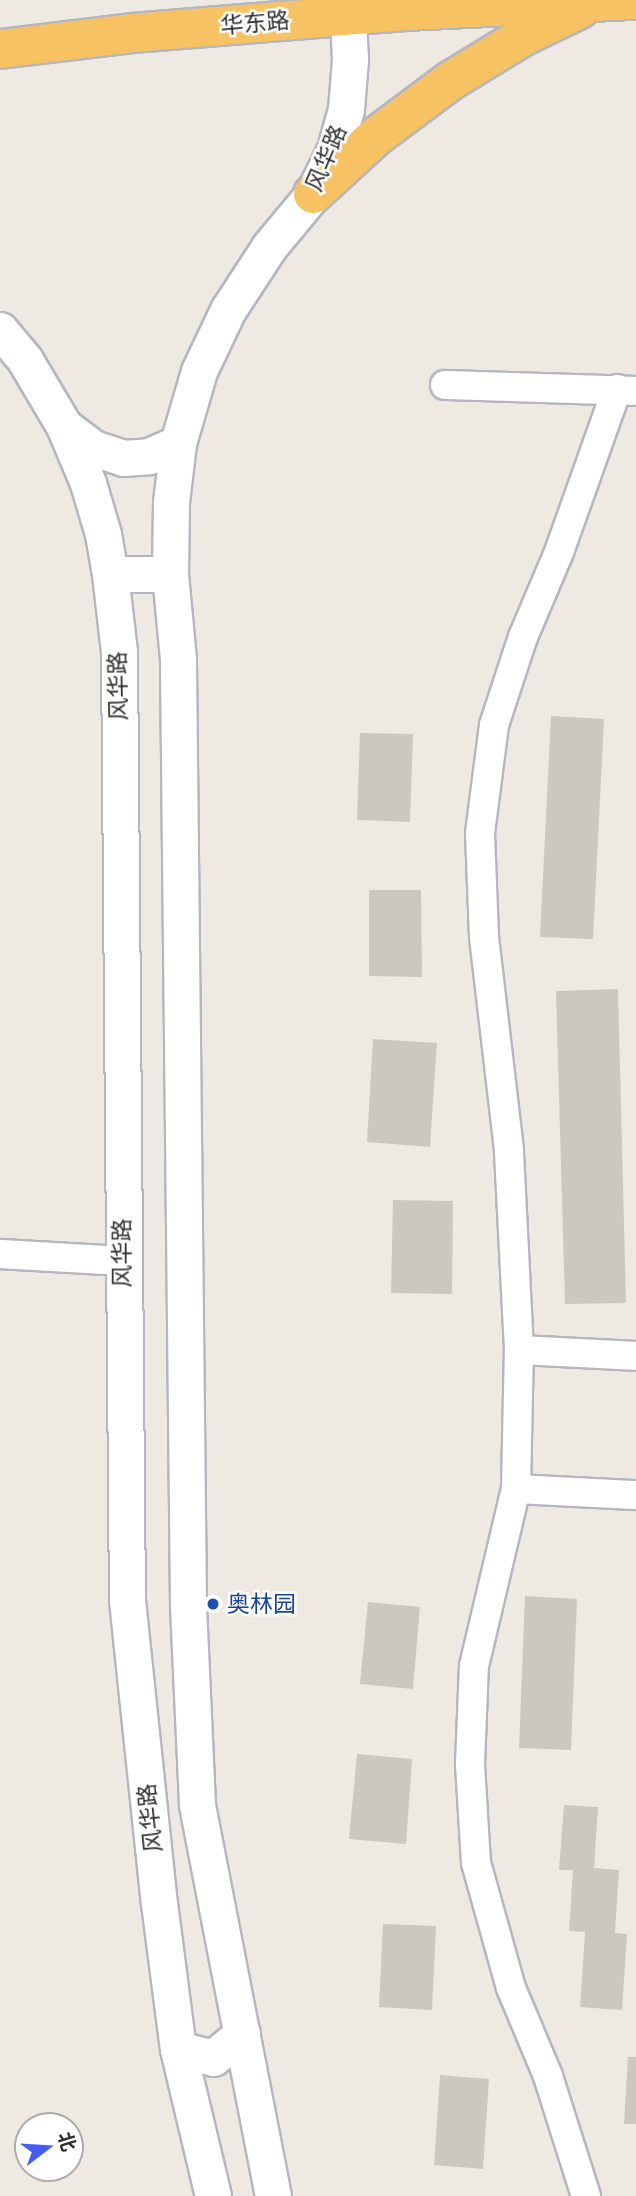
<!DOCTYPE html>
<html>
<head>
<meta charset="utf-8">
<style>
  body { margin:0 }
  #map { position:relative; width:636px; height:2196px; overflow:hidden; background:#efeae1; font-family:Ubuntu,"Noto Sans SC",sans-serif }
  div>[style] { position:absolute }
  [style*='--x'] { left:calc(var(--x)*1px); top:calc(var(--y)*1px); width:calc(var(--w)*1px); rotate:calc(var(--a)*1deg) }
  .building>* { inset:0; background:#cbc8bf }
  .roads { filter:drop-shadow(2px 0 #b4b6c1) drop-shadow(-2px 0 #b4b6c1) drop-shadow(0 2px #b4b6c1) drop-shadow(0 -2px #b4b6c1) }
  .minor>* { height:28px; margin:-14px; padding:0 14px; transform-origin:14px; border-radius:14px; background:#fff }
  .tertiary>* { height:35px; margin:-17.5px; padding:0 17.5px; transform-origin:17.5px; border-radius:17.5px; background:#fff }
  .trunk>* { height:38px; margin:-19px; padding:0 19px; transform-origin:19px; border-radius:19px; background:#f6c262 }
  .dots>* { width:19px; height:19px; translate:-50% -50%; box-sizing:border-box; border:4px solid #fff; border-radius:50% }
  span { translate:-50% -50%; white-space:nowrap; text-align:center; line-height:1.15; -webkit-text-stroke:5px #fff; paint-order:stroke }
  .street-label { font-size:23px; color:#2e2e2e }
  .transit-label { font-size:23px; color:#164399 }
  .left { translate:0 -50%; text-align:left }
  .north { position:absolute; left:14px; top:2112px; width:70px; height:70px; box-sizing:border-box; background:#fff; border:2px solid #ababab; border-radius:50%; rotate:73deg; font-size:19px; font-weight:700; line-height:28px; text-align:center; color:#2e2e2e }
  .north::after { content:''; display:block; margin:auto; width:24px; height:32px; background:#455df8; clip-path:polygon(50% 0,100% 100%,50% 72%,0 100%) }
</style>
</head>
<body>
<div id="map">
  <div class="building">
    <i style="clip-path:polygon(551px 716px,604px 719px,593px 939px,540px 937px)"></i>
    <i style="clip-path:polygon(360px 733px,413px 734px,410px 822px,357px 820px)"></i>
    <i style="clip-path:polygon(369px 890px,421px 890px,422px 977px,369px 976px)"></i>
    <i style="clip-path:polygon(618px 989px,626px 1303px,565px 1304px,556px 991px)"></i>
    <i style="clip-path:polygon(373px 1039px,437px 1043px,430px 1147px,367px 1142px)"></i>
    <i style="clip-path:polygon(393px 1200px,453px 1201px,452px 1294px,391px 1293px)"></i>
    <i style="clip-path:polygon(525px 1596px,577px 1599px,571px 1750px,519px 1748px)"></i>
    <i style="clip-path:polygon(368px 1602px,420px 1607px,413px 1689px,360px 1684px)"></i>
    <i style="clip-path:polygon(357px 1754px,412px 1759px,406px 1844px,349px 1839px)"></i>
    <i style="clip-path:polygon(564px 1805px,598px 1807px,594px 1868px,619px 1870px,615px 1933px,627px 1934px,622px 2010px,580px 2007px,585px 1932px,569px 1931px,573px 1870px,559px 1870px)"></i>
    <i style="clip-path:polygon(383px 1924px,436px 1926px,432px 2010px,379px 2007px)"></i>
    <i style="clip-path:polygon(628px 2057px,636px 2057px,636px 2124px,624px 2124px)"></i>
    <i style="clip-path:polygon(440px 2075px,489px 2079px,483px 2169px,434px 2165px)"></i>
  </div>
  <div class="roads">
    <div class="minor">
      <i style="--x:445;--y:385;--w:189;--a:1.8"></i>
      <i style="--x:0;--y:1254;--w:122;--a:3.3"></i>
      <i style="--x:519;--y:1350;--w:117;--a:2.9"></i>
      <i style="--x:516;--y:1489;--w:120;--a:2.9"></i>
      <i style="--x:586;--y:2196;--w:126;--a:-107.6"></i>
      <i style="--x:548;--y:2076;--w:95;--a:-112.8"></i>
      <i style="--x:511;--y:1988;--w:130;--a:-105.6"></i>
      <i style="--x:476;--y:1863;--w:99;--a:-93.5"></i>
      <i style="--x:470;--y:1764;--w:98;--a:-87.7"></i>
      <i style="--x:474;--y:1666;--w:182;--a:-76.7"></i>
      <i style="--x:516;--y:1489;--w:139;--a:-88.8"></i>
      <i style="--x:519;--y:1350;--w:200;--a:-92.9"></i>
      <i style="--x:509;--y:1150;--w:214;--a:-96.7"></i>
      <i style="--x:484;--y:937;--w:104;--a:-92.2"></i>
      <i style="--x:480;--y:833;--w:109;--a:-82.6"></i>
      <i style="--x:494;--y:725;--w:93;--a:-71.8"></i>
      <i style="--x:523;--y:637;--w:92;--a:-67"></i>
      <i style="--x:559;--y:552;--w:173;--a:-70.4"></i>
    </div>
    <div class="tertiary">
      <i style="--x:0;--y:330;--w:39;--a:50"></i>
      <i style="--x:25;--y:360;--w:77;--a:59.4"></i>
      <i style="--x:64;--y:426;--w:62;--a:67.2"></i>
      <i style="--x:88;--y:483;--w:53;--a:73.6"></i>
      <i style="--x:103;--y:534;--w:41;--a:80.1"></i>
      <i style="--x:110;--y:574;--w:79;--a:83.4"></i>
      <i style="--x:119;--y:652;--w:948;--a:89.52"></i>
      <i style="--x:127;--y:1600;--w:305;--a:84"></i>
      <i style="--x:159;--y:1903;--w:147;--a:82.6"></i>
      <i style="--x:178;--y:2049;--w:151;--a:76.6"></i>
      <i style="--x:64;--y:426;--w:36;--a:37"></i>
      <i style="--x:93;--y:448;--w:32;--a:18"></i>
      <i style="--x:123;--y:458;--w:26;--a:-4"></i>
      <i style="--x:149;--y:456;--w:32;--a:-24"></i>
      <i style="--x:110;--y:574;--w:60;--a:0"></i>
      <i style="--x:178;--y:2049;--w:36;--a:14"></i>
      <i style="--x:213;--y:2058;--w:38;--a:-40"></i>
      <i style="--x:273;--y:2196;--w:399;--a:-101"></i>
      <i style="--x:197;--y:1804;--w:200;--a:-92.6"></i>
      <i style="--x:188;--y:1604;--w:945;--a:-90.61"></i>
      <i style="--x:178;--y:659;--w:85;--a:-95.4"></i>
      <i style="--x:170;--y:574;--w:72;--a:-89.2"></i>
      <i style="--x:171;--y:502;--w:59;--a:-83.2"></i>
      <i style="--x:178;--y:443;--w:75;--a:-73.7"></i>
      <i style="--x:199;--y:371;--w:68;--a:-64.6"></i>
      <i style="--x:228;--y:310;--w:75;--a:-56.9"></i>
      <i style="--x:269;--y:247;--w:69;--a:-50.3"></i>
      <i style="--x:313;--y:194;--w:50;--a:-63.9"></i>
      <i style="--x:335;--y:149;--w:41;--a:-74.6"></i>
      <i style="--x:346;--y:109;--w:50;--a:-85.4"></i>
      <i style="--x:350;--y:59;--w:59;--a:-92.9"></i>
    </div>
    <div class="trunk">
      <i style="--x:0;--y:49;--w:133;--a:-6.9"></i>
      <i style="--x:132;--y:33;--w:277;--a:-4.6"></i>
      <i style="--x:408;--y:11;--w:228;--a:-2.8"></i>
      <i style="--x:313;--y:194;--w:84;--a:-42.6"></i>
      <i style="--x:375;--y:137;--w:94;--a:-36.7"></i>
      <i style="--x:450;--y:81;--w:84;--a:-31.4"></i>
      <i style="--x:522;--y:37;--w:64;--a:-25.8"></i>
    </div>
  </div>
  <div class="dots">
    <i style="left:213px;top:1604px;background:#1a4fb4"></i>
  </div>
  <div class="street-label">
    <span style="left:255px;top:23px;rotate:-5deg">华东路</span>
    <span style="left:326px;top:158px;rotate:-67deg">风华路</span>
    <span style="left:118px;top:686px;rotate:-91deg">风华路</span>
    <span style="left:122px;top:1253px;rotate:-90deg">风华路</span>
    <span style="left:150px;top:1818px;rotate:-96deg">风华路</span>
  </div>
  <div class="transit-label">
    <span class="left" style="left:227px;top:1604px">奥林园</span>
  </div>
  <div class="north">北</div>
</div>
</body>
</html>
